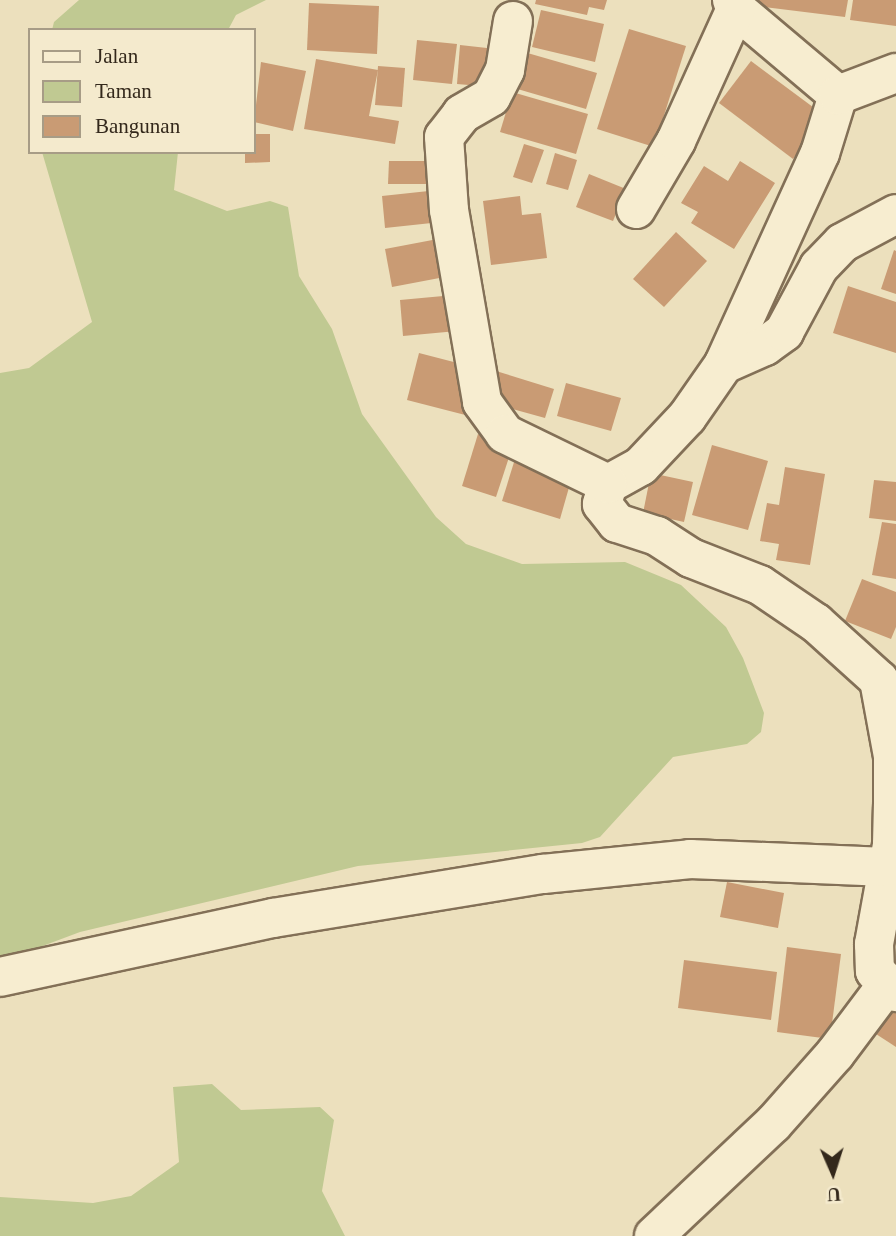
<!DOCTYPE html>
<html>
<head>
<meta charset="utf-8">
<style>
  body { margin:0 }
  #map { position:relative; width:896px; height:1236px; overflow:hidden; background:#ece0bd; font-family:"Times New Roman",serif }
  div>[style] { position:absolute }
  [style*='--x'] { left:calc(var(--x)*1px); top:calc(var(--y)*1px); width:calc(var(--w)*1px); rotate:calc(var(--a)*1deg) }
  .green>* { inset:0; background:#c0c992 }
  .building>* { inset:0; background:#c99b74 }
  .roads { filter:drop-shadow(2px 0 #837057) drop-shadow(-2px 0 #837057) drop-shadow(0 2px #837057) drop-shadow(0 -2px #837057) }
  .minor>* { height:38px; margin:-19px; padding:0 19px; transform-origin:19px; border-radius:19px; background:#f7edd0 }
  span { translate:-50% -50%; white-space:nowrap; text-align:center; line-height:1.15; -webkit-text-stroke:6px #f4eacd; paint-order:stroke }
  .legend { position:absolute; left:28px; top:28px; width:228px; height:126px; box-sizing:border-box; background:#f4eacd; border:2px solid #a79c86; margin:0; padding:9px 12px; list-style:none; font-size:21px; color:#33281b }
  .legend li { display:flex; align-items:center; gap:14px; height:35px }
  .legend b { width:35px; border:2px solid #a79c86 }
  .north { position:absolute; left:798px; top:1138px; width:70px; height:70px; -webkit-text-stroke:5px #f4eacd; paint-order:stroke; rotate:177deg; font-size:19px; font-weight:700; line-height:28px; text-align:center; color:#33281b }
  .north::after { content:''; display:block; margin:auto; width:24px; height:32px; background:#33281b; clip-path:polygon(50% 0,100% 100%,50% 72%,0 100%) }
</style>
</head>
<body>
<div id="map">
  <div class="green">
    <i style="clip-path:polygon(79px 0,266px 0,236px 15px,228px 30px,52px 30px,54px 22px)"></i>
    <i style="clip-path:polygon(42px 152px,178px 152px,174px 190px,227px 211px,270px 201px,288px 207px,299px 276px,332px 329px,362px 414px,436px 517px,466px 544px,522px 564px,625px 562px,681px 585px,726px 627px,743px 658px,764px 713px,761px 732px,747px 744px,673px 757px,600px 837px,582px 843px,358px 866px,80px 932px,0 962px,0 373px,29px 368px,92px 322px)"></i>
    <i style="clip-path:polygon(212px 1084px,241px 1110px,320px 1107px,334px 1120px,322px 1191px,345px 1236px,0 1236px,0 1197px,93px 1203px,131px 1196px,179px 1162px,173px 1087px)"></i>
  </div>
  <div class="building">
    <i style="clip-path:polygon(536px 0,607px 0,604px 10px,589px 7px,587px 15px,535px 4px)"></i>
    <i style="clip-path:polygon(740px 0,848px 0,845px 17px,740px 4px)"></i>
    <i style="clip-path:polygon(853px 0,896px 0,896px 26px,850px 20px)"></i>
    <i style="clip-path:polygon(309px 3px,379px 6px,377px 54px,307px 50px)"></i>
    <i style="clip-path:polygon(541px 10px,604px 24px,595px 62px,532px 47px)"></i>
    <i style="clip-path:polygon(629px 29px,686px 46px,654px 147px,597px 129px)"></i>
    <i style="clip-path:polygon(417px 40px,457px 44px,452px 84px,413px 80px)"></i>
    <i style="clip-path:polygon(460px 45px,496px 49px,492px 87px,457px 84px)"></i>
    <i style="clip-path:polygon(524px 52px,597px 73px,586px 109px,514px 88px)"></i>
    <i style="clip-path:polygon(316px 59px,378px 70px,369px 116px,399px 121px,395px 144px,304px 129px)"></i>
    <i style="clip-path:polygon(751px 61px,825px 116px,793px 159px,719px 103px)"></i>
    <i style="clip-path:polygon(261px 62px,306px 71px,293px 131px,254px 122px)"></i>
    <i style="clip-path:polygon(378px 66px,405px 68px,402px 107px,375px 105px)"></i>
    <i style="clip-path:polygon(512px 92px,588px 114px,576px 154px,500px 132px)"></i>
    <i style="clip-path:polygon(254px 134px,270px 134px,270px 162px,245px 163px,245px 152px,254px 152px)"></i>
    <i style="clip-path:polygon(524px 144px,544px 150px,532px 183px,513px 177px)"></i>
    <i style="clip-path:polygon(555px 153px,577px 160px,568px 190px,546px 184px)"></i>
    <i style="clip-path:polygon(389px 161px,439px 161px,439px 184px,388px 184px)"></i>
    <i style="clip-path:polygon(740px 161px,775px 183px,734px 249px,691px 223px,698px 212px,681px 203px,704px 166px,728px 181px)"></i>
    <i style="clip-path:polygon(589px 174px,626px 189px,613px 221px,576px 207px)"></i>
    <i style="clip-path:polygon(438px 190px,441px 222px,385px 228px,382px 196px)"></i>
    <i style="clip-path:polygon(520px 196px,522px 215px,541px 213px,547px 258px,491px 265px,483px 201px)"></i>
    <i style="clip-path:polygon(676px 232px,707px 261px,664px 307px,633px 279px)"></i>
    <i style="clip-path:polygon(443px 238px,450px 276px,392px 287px,385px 249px)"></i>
    <i style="clip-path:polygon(894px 250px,896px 251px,896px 294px,881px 289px)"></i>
    <i style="clip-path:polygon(848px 286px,896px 302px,896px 353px,833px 333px)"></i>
    <i style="clip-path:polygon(454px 295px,457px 331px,403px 336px,400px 300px)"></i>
    <i style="clip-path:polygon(419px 353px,473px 367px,473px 417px,407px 400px)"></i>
    <i style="clip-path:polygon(496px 371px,554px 389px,545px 418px,487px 402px)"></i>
    <i style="clip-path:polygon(566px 383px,621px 398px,611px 431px,557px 416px)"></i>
    <i style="clip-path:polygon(478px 434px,513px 445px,496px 497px,462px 486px)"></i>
    <i style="clip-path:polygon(712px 445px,768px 461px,748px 530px,692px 515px)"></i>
    <i style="clip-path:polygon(515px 459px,572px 477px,560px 519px,502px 501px)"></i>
    <i style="clip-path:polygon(785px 467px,825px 474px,810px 565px,776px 560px,779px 544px,760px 541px,767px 503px,779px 505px)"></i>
    <i style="clip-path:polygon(651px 473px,693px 482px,684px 522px,643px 513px)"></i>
    <i style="clip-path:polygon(874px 480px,896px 482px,896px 521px,869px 518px)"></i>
    <i style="clip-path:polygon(882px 522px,896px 524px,896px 579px,872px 575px)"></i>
    <i style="clip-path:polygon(862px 579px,896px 592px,896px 627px,891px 639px,845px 621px)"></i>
    <i style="clip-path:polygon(727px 882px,784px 893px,778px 928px,720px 917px)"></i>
    <i style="clip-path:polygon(787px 947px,841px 954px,830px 1039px,777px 1032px)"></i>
    <i style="clip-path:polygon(684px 960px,777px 972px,771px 1020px,678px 1008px)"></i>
    <i style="clip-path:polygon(896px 1004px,896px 1047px,876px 1034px)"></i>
  </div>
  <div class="roads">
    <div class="minor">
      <i style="--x:732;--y:0;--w:10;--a:66"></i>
      <i style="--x:736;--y:9;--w:133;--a:40.1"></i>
      <i style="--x:838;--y:95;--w:61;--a:107.2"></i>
      <i style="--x:820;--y:153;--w:232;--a:114.5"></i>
      <i style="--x:724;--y:364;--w:65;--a:124.9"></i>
      <i style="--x:687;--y:417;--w:67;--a:133.2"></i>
      <i style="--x:641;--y:466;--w:38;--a:151"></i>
      <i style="--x:608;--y:484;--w:21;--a:107"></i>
      <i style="--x:602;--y:504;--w:24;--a:52"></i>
      <i style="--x:617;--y:523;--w:42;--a:18"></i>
      <i style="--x:657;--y:536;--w:40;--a:32.9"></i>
      <i style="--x:691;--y:558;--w:74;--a:21.4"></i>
      <i style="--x:760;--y:585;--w:68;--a:34.2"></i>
      <i style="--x:816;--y:623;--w:85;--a:42.1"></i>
      <i style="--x:879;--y:680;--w:77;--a:79.6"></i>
      <i style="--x:893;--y:756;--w:47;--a:90"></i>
      <i style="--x:893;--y:803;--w:42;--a:91.4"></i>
      <i style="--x:892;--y:845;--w:101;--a:100.3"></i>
      <i style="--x:874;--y:944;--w:27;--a:88"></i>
      <i style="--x:875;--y:971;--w:30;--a:45"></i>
      <i style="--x:513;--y:21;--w:50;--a:99.3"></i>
      <i style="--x:505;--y:70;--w:30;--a:117"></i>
      <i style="--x:491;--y:97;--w:34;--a:150"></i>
      <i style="--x:462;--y:114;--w:29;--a:128"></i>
      <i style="--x:444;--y:137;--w:73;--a:86.1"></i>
      <i style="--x:449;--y:210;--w:195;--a:80.2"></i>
      <i style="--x:482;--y:402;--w:39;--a:54"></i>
      <i style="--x:505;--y:434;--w:114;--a:25.9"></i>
      <i style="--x:838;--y:95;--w:62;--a:-20.8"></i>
      <i style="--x:636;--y:209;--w:79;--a:-59.5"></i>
      <i style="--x:676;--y:141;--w:145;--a:-65.6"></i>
      <i style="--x:724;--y:364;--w:45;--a:-23.7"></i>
      <i style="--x:765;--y:346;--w:24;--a:-36"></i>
      <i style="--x:784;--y:332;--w:74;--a:-61.7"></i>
      <i style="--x:819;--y:267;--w:33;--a:-46"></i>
      <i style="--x:842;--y:243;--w:61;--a:-28.2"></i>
      <i style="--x:0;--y:977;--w:279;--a:-12.2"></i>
      <i style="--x:273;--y:918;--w:274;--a:-9.3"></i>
      <i style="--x:543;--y:874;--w:148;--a:-5.8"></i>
      <i style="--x:690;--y:859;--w:197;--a:2.3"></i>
      <i style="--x:654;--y:1236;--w:163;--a:-43.3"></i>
      <i style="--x:773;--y:1124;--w:94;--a:-48.5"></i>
      <i style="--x:835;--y:1054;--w:85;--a:-53.1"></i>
    </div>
  </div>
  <ul class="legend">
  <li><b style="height:9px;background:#f7edd0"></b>Jalan</li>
  <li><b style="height:19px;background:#c0c992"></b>Taman</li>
  <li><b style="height:19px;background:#c99b74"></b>Bangunan</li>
  </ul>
  <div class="north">U</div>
</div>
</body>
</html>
